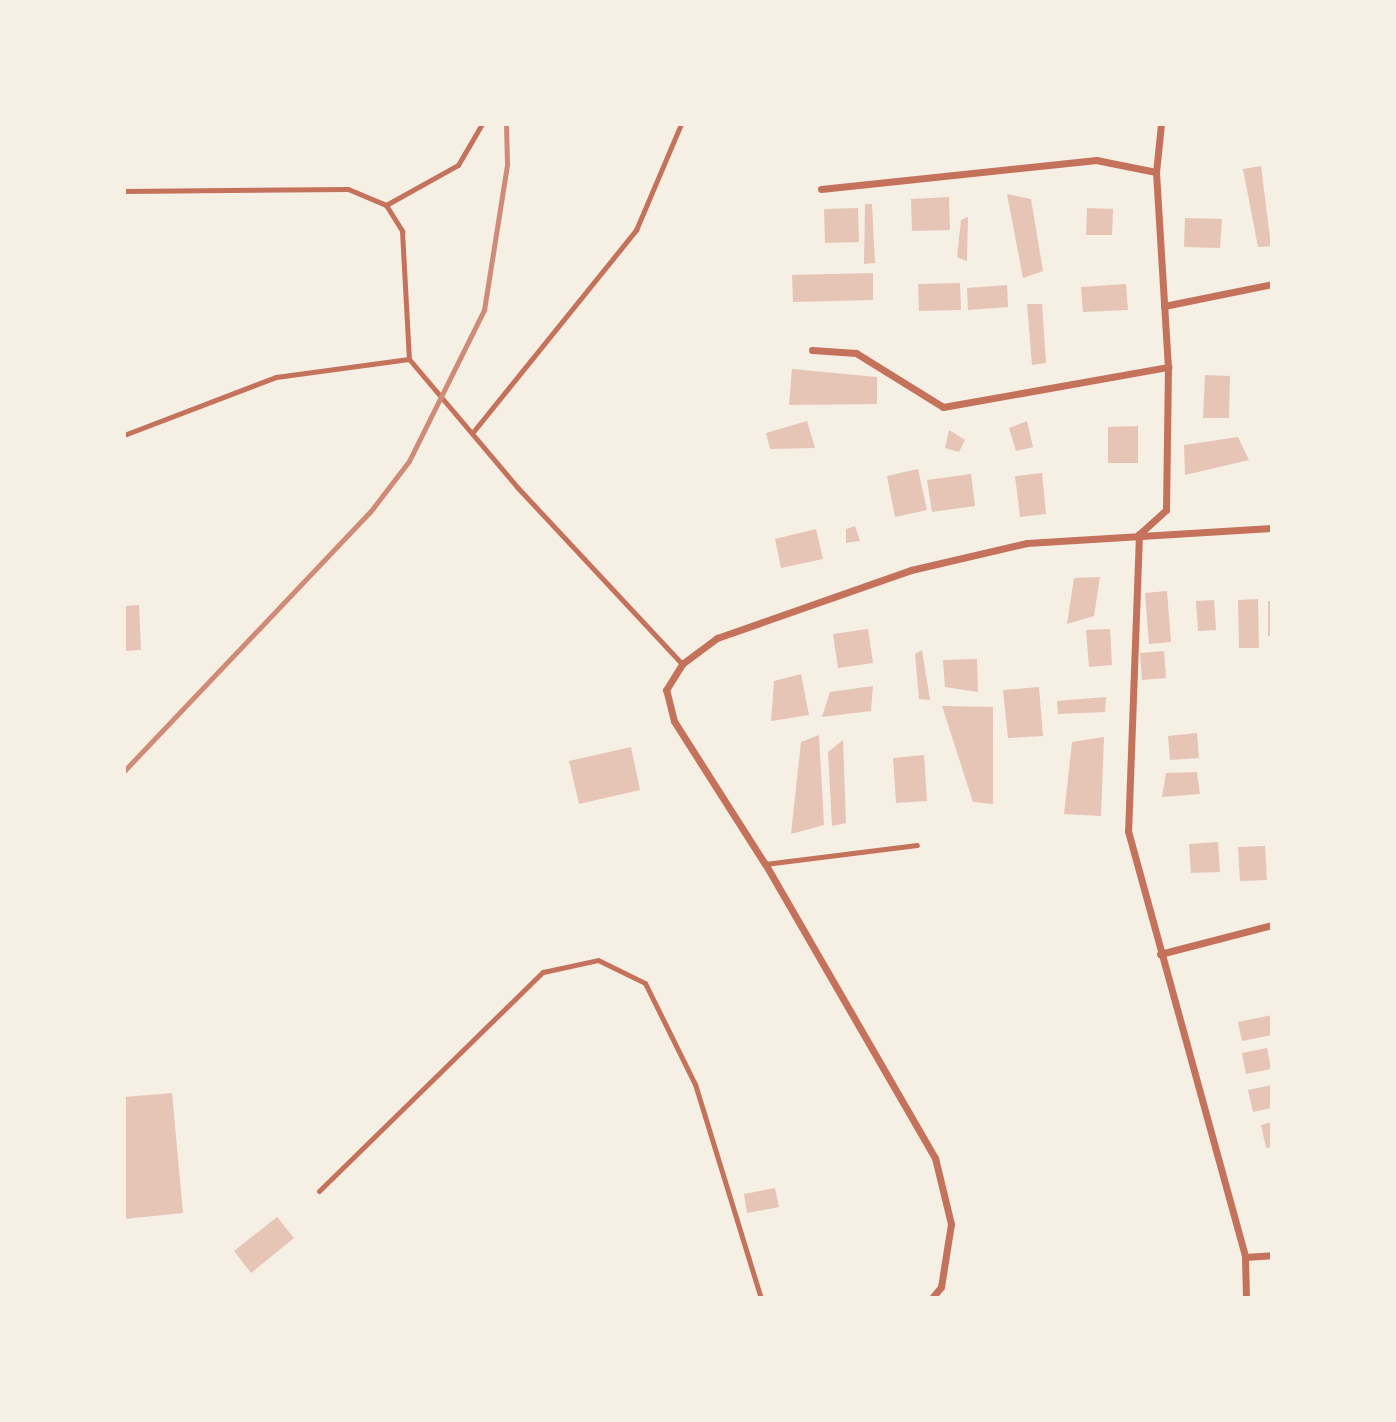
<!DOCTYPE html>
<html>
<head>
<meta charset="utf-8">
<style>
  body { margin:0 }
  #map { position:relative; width:1396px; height:1422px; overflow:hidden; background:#f6efe4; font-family:"PT Sans Narrow",sans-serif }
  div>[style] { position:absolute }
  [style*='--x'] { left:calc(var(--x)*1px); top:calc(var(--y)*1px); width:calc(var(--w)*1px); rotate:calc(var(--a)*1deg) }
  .building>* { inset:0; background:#e6c5b7 }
  .service>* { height:5px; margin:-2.5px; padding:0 2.5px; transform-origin:2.5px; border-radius:2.5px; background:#c5725c }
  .minor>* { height:7px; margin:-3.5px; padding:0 3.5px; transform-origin:3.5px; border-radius:3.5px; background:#c5725c }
  .rail>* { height:5px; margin:-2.5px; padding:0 2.5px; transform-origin:2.5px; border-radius:2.5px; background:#cf8b77 }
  span { translate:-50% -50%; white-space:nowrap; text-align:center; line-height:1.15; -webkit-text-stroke:7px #f6efe4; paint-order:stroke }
  .frame { position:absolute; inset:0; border:126px solid #f6efe4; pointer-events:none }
</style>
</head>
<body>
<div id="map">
  <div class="building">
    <i style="clip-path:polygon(1261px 166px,1271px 246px,1258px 247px,1243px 169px)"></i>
    <i style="clip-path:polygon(1007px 194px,1031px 199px,1043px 271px,1023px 278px)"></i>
    <i style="clip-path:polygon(949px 197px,950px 230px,912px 231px,911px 199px)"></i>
    <i style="clip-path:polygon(865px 204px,872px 204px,875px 263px,864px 264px)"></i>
    <i style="clip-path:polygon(858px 208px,859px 242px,825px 243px,824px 209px)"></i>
    <i style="clip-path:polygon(1087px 208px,1113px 209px,1112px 235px,1086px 235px)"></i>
    <i style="clip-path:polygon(968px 217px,967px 261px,957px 257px,961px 220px)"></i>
    <i style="clip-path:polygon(1185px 218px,1222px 219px,1220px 248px,1184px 247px)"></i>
    <i style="clip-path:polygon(873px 273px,873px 300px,793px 302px,792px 275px)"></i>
    <i style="clip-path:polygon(960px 283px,961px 310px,919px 311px,918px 284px)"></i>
    <i style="clip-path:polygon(1126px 284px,1128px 310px,1083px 312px,1081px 287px)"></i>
    <i style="clip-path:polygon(1007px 285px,1008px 307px,968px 310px,967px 288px)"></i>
    <i style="clip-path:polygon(1027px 304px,1042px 304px,1046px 363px,1032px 365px)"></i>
    <i style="clip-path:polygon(792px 369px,877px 377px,877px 404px,789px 405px)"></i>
    <i style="clip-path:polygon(1205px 375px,1230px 376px,1229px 418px,1203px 418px)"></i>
    <i style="clip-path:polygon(807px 421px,815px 448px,770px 449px,766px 433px)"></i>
    <i style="clip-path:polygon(1027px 421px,1033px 447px,1016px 451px,1009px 428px)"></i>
    <i style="clip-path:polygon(1138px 426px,1138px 463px,1108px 463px,1108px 427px)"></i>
    <i style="clip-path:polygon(949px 430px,965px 440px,959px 452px,945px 448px)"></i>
    <i style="clip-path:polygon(1238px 437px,1249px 460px,1185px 475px,1184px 445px)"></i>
    <i style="clip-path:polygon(918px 469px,927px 510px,895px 517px,887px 476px)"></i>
    <i style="clip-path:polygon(1042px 473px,1046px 514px,1020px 517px,1015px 476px)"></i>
    <i style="clip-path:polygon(971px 474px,975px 506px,932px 512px,927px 480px)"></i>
    <i style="clip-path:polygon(855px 526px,860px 541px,846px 543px,846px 529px)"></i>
    <i style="clip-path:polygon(816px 529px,823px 559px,781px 568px,775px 539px)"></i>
    <i style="clip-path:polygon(1100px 577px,1094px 616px,1067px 624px,1074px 578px)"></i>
    <i style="clip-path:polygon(1167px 591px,1171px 642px,1149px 644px,1145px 593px)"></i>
    <i style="clip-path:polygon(1258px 599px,1259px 648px,1239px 648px,1238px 600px)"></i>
    <i style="clip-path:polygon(1214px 600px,1216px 630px,1198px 631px,1196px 601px)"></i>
    <i style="clip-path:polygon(1268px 601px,1272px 601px,1272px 636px,1268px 636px)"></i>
    <i style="clip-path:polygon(139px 605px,141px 650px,124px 651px,124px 606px)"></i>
    <i style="clip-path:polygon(868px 629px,873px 663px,838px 668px,833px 634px)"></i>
    <i style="clip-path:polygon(1110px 629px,1112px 665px,1089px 667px,1086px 630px)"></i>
    <i style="clip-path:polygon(922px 650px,930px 700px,919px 699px,915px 654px)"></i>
    <i style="clip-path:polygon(1164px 651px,1166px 678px,1142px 680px,1140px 653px)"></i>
    <i style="clip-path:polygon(977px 659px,978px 692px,945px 687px,943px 660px)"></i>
    <i style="clip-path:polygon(801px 674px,809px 715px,771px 721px,774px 681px)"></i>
    <i style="clip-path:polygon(873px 686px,871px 711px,822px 717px,830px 692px)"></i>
    <i style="clip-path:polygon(1039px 687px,1043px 736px,1008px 738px,1003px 690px)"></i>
    <i style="clip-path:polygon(1106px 697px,1105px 712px,1058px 714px,1057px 701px)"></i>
    <i style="clip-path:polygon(942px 706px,993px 707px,993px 804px,973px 802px)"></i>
    <i style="clip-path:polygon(1197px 733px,1199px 758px,1170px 760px,1168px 736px)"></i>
    <i style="clip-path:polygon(819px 735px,824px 825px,791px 834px,801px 742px)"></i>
    <i style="clip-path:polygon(1104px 737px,1101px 816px,1064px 814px,1072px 742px)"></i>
    <i style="clip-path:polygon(843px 740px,846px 823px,832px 826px,828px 752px)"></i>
    <i style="clip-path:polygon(631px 747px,640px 790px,579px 804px,569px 761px)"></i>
    <i style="clip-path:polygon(924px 755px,927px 801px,896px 803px,893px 758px)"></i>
    <i style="clip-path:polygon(1197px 772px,1200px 794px,1162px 797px,1166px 773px)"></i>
    <i style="clip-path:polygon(1218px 842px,1220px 872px,1191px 873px,1189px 844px)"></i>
    <i style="clip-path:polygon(1265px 846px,1267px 880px,1240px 881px,1238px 847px)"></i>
    <i style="clip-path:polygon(1272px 1015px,1272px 1035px,1242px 1041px,1238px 1022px)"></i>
    <i style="clip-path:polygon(1267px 1048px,1271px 1069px,1246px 1074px,1242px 1053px)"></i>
    <i style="clip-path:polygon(1272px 1085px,1272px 1108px,1253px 1112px,1248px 1090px)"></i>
    <i style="clip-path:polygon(172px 1093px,183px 1213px,124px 1219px,124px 1097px)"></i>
    <i style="clip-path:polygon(1272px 1122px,1272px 1147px,1266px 1148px,1261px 1125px)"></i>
    <i style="clip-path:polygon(775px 1188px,779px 1207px,747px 1213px,744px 1194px)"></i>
    <i style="clip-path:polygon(277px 1217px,294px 1238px,251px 1273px,234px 1251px)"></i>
  </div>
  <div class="service">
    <i style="--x:124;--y:191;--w:224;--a:-0.5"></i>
    <i style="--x:348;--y:189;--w:41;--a:22.8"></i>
    <i style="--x:386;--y:205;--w:31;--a:58"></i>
    <i style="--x:402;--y:231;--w:128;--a:86.9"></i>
    <i style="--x:386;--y:205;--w:82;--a:-29.1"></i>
    <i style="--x:458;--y:165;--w:48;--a:-59.7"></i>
    <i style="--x:473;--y:432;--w:260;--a:-51.1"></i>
    <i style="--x:636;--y:230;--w:115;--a:-67"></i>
    <i style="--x:124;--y:435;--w:163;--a:-20.9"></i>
    <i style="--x:276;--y:377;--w:134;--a:-7.7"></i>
    <i style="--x:409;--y:359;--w:169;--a:49.8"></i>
    <i style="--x:518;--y:488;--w:241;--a:47"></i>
    <i style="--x:765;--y:864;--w:153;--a:-7.1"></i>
    <i style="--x:319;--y:1191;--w:313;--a:-44.4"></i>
    <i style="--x:543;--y:972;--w:56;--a:-12.3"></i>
    <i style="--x:598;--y:960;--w:52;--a:26.1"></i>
    <i style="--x:645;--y:983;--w:113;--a:63.7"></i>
    <i style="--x:695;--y:1084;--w:224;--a:72.9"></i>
  </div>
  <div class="minor">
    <i style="--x:1161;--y:124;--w:48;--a:95.9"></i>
    <i style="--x:1156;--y:172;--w:195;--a:86.5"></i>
    <i style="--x:1168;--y:367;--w:143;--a:90.8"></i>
    <i style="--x:1166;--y:510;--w:36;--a:138"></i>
    <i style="--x:1139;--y:534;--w:297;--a:92.1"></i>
    <i style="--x:1128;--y:831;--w:442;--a:74.6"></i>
    <i style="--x:1245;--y:1257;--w:41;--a:88.6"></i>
    <i style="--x:821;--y:189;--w:277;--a:-6"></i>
    <i style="--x:1096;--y:160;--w:61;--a:11.3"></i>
    <i style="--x:1164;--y:306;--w:110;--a:-11.5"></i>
    <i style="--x:812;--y:350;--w:44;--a:3.9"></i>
    <i style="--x:856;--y:353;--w:102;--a:31.8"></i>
    <i style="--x:943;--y:407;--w:229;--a:-10.1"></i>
    <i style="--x:1160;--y:954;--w:116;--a:-14.5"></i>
    <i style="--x:1245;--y:1257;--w:27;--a:-4"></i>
    <i style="--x:932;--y:1298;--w:14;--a:-51"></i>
    <i style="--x:941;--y:1287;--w:64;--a:-81"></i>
    <i style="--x:951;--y:1224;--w:68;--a:-103.6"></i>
    <i style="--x:935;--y:1158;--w:340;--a:-120"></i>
    <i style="--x:765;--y:864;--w:169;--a:-122.5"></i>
    <i style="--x:674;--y:721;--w:32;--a:-104"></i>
    <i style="--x:666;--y:690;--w:31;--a:-58"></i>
    <i style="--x:682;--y:664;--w:44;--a:-36.6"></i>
    <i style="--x:717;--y:638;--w:206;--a:-19.3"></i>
    <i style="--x:911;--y:570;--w:119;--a:-13.1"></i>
    <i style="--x:1027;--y:543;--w:245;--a:-3.5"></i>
  </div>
  <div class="rail">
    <i style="--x:124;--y:771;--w:357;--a:-46.5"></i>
    <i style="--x:370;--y:512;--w:64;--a:-52.6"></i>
    <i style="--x:409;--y:461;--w:169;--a:-63.6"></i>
    <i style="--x:484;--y:310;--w:148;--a:-81"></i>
    <i style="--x:507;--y:164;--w:40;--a:-91.4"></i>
  </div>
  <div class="frame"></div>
</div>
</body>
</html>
